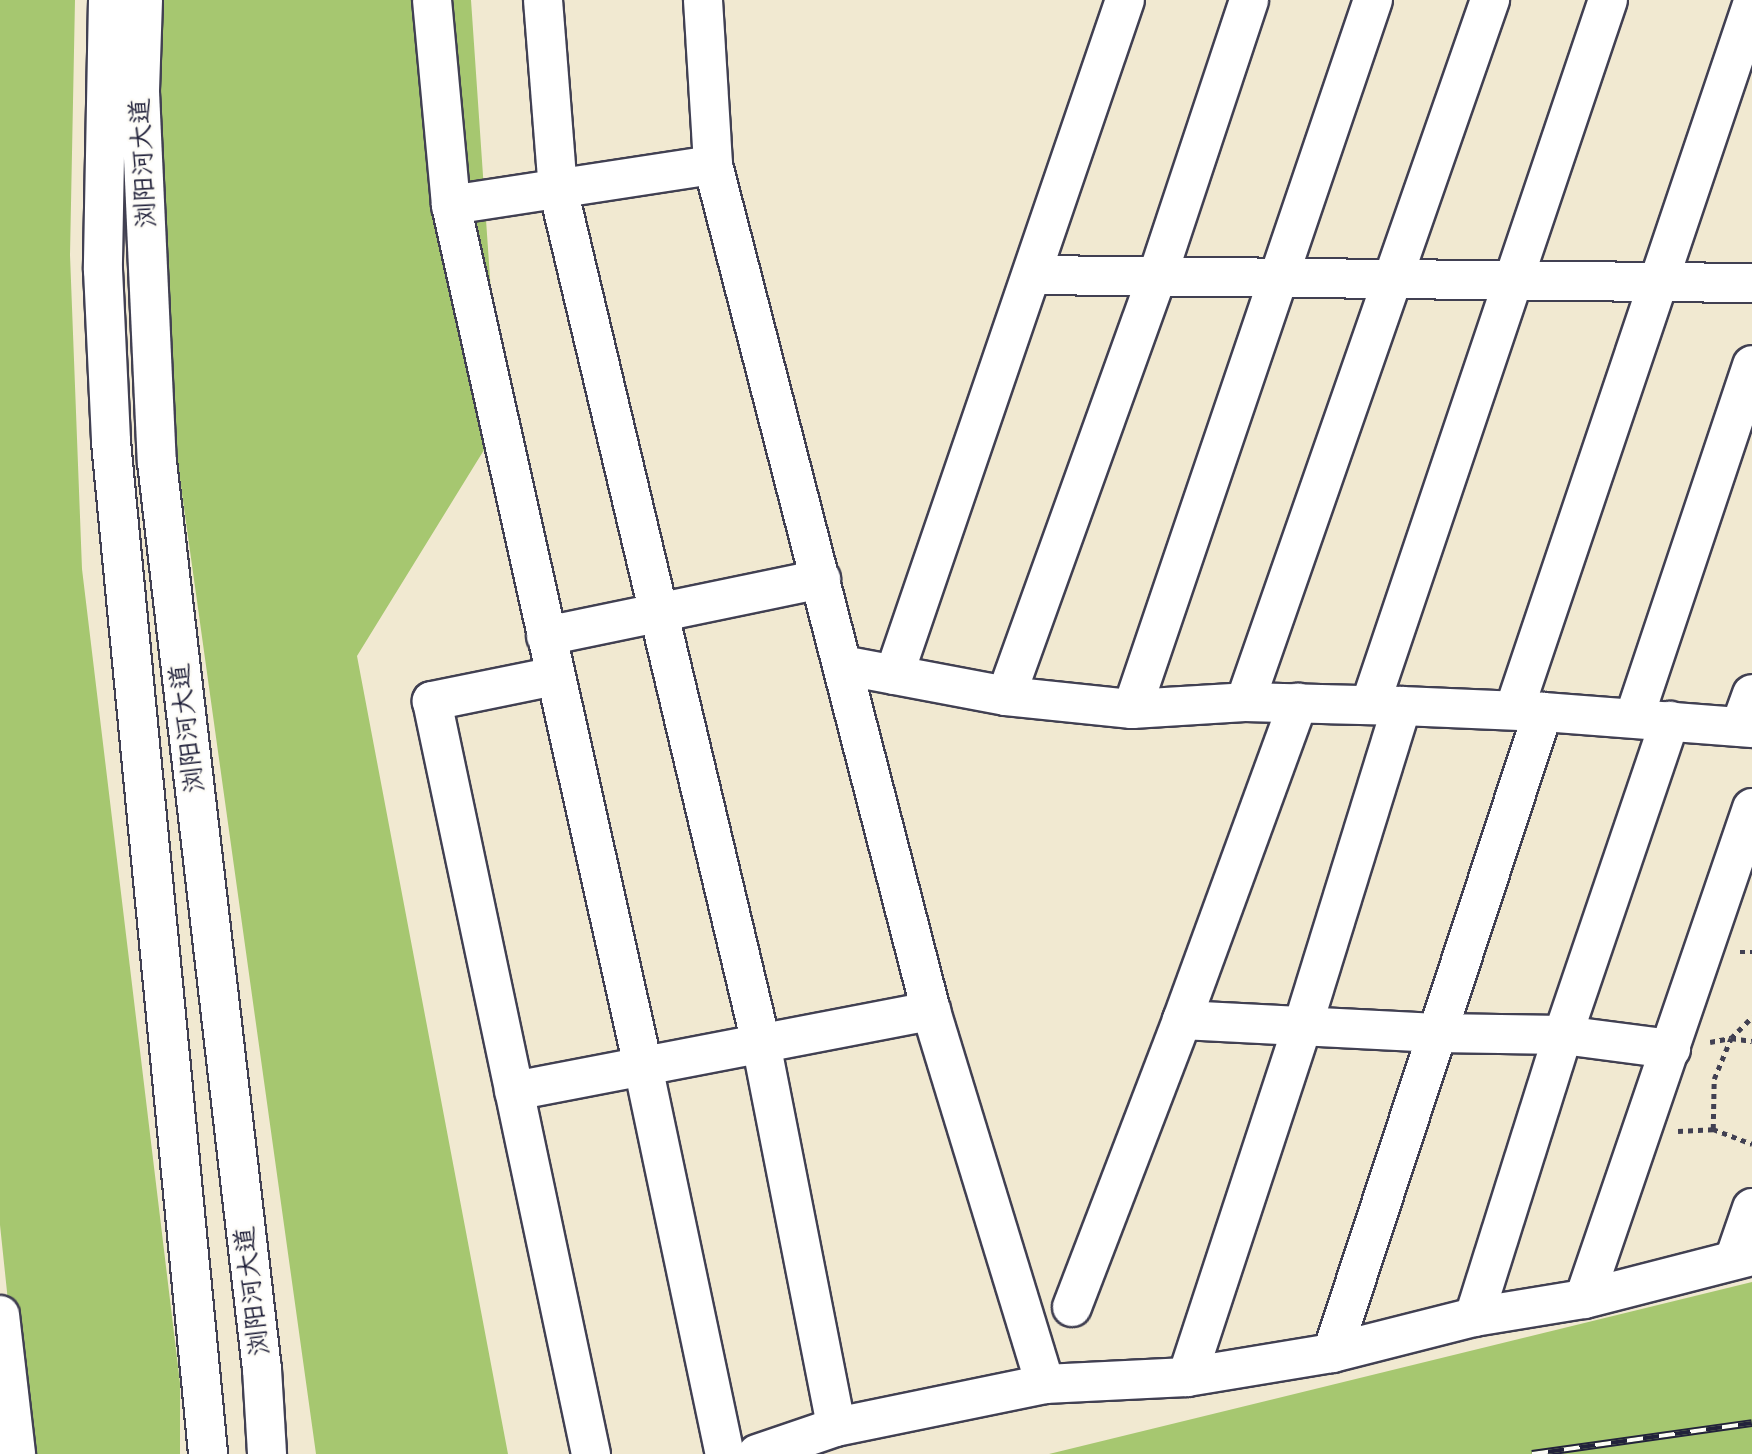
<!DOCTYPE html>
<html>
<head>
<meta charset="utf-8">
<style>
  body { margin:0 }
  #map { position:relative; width:1752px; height:1454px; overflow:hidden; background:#f1e9d1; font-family:"Comic Neue","LXGW WenKai TC",sans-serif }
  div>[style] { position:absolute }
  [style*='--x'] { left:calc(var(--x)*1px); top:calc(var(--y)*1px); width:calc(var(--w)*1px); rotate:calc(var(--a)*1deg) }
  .green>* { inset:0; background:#a6c770 }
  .path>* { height:4.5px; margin-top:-2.25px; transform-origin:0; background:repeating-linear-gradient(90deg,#414052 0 5px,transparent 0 10px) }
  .roads { filter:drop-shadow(2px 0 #414052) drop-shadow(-2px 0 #414052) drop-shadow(0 2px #414052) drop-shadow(0 -2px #414052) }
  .minor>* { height:38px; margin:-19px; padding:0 19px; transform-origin:19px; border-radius:19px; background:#fff }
  .major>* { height:38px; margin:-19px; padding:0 19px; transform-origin:19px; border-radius:19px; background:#fff }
  .rail>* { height:8px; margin-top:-4px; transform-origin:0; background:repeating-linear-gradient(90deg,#fdfcf7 0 16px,#22223b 0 32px); box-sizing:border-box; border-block:2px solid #22223b }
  span { translate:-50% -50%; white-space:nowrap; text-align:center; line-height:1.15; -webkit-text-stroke:5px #fdfcf7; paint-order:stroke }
  .street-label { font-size:26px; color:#22223b }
</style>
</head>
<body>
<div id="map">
  <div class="green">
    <i style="clip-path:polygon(0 0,75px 0,70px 255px,82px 569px,180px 1383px,180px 1454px,24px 1454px,0 1225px)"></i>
    <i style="clip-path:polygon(160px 0,471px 0,500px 424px,357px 656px,508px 1454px,316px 1454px,149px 257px)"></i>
    <i style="clip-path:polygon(1752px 1282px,1752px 1454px,1049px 1454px)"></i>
  </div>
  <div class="path">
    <i style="--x:1740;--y:952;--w:12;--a:0"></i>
    <i style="--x:1710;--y:1042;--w:21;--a:-11"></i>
    <i style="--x:1731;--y:1038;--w:21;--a:8"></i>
    <i style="--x:1713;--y:1129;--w:50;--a:-88.9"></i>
    <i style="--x:1714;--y:1079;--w:44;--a:-67.5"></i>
    <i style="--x:1731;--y:1038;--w:30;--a:-45"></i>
    <i style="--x:1678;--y:1131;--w:35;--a:-3"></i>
    <i style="--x:1713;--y:1129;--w:42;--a:21"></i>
  </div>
  <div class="roads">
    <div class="minor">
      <i style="--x:432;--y:0;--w:206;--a:84.7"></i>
      <i style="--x:451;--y:205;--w:882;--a:77.43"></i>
      <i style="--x:643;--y:1066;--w:397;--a:78.1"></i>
      <i style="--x:543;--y:0;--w:190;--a:85.5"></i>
      <i style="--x:558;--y:189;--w:878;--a:76.63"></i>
      <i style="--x:761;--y:1043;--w:391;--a:78.9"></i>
      <i style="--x:703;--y:0;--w:165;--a:86.5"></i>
      <i style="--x:713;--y:165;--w:874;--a:75.55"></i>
      <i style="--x:931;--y:1011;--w:390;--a:73"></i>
      <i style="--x:451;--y:205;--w:265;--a:-8.7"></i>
      <i style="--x:1032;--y:275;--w:720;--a:0.64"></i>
      <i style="--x:546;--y:636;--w:281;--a:-11.7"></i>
      <i style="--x:842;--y:665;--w:167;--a:10.7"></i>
      <i style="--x:1006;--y:696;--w:127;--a:5.9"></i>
      <i style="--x:1132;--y:709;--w:113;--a:-3.5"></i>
      <i style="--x:1245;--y:702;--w:157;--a:1.5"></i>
      <i style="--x:1402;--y:706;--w:141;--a:2.4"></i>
      <i style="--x:1543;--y:712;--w:210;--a:4.4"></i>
      <i style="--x:894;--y:675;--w:713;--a:-71.11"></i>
      <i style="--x:555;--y:676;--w:126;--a:168.5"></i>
      <i style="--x:432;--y:701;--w:770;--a:78.08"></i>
      <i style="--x:1006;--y:696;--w:445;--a:-70.2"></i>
      <i style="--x:1157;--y:277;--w:292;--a:-71.6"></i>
      <i style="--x:1245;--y:702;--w:744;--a:-70.76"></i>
      <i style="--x:1370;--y:705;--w:744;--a:-71.35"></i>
      <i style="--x:1132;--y:709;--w:749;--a:-71.23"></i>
      <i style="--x:1514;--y:710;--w:744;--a:-71.35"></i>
      <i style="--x:1634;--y:718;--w:372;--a:-71.5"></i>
      <i style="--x:1740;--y:727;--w:35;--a:-70"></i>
      <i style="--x:1182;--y:1020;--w:255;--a:2.9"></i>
      <i style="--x:1437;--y:1033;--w:126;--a:0.9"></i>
      <i style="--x:1563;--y:1035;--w:109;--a:7.4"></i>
      <i style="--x:514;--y:1091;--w:425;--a:-10.9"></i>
      <i style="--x:1734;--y:1260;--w:55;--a:-70.9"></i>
      <i style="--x:1584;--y:1299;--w:519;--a:-71.11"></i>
      <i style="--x:1072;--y:1307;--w:307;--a:-69"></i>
      <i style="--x:1182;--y:1020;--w:338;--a:-69.9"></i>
      <i style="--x:0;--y:1315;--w:140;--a:83.4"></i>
      <i style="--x:1474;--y:1317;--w:296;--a:-72.5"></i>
      <i style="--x:1563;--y:1035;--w:332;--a:-71.2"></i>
      <i style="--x:1332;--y:1353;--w:675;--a:-71.78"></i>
      <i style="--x:1187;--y:1377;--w:371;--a:-71.8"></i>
      <i style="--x:1303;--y:1025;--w:334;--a:-72.8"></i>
      <i style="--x:757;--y:1454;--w:83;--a:-18.9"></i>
      <i style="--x:836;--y:1427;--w:213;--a:-11.6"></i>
      <i style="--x:1045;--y:1384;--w:142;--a:-2.8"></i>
      <i style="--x:1187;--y:1377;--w:147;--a:-9.4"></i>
      <i style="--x:1332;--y:1353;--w:146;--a:-14.2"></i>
      <i style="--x:1474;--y:1317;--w:111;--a:-9.3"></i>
      <i style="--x:1584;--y:1299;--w:173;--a:-14.4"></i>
    </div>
    <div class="major">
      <i style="--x:108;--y:0;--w:270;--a:91.1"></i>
      <i style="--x:103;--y:270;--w:172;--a:87.3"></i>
      <i style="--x:111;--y:442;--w:1017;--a:84.52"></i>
      <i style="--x:143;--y:0;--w:92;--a:91.9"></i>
      <i style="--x:140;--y:92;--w:370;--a:87.4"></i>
      <i style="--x:157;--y:462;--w:913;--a:83.4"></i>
      <i style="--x:262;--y:1369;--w:85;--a:86.6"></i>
    </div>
  </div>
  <div class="rail">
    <i style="--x:1532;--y:1454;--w:222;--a:-8"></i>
  </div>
  <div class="street-label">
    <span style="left:144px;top:163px;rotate:-93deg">浏阳河大道</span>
    <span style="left:188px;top:728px;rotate:-97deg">浏阳河大道</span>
    <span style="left:253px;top:1291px;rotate:-97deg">浏阳河大道</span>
  </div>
</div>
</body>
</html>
